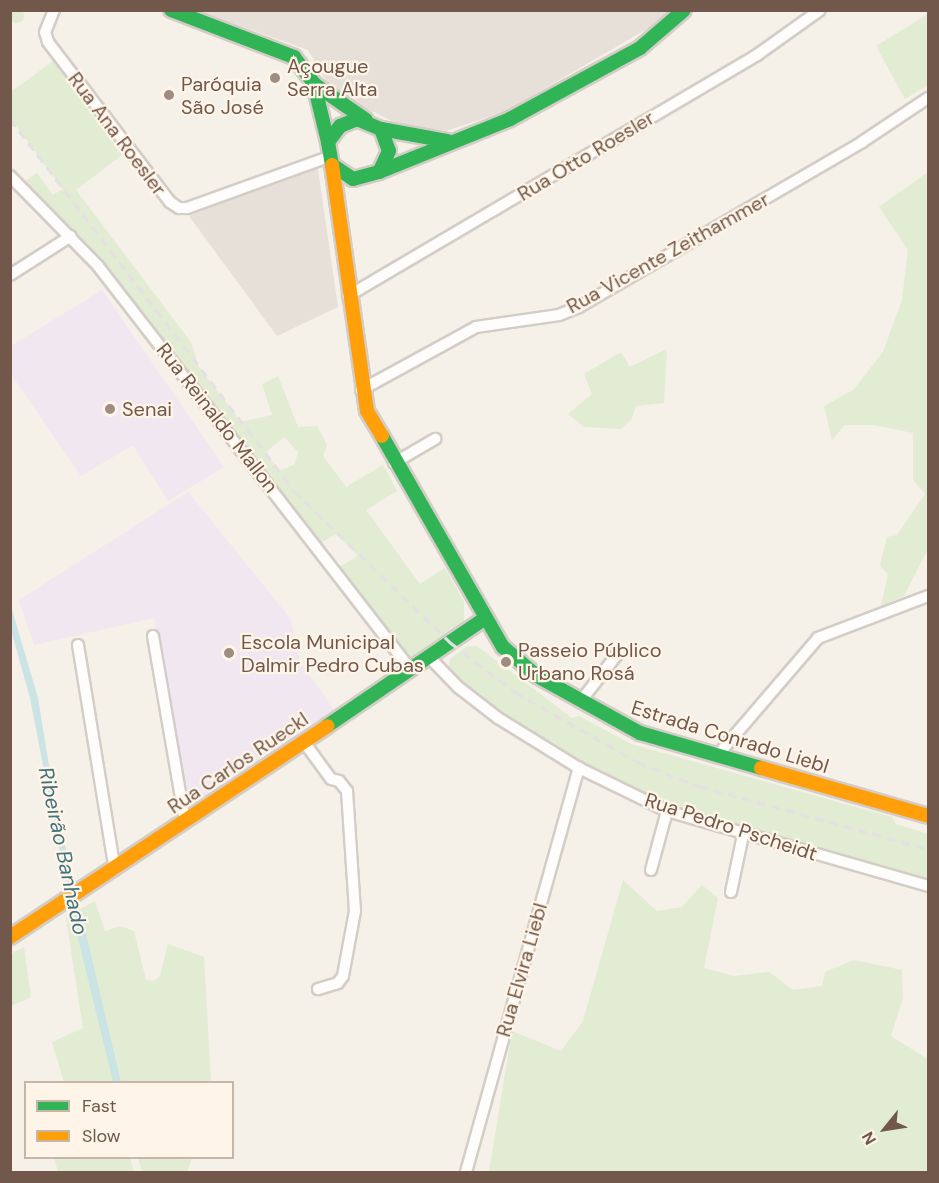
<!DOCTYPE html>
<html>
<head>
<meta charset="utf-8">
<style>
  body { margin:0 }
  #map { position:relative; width:939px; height:1183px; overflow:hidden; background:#f5f0e8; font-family:"DM Sans",sans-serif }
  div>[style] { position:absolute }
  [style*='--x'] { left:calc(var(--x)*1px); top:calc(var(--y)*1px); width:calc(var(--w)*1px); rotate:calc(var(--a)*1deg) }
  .industrial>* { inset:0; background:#e7e0d9 }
  .education>* { inset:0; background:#f1e7f0 }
  .green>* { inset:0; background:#e1ecd3 }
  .round { border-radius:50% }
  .water>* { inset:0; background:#cae3e4 }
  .roads { filter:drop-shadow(2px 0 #d4cdc7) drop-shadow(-2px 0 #d4cdc7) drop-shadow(0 2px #d4cdc7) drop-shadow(0 -2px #d4cdc7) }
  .street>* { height:10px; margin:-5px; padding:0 5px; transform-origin:5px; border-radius:5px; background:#fefdfc }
  .fast>* { height:14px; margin:-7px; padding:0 7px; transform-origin:7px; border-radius:7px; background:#30b455 }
  .slow>* { height:14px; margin:-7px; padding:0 7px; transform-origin:7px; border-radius:7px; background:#ff9f0a }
  .rail>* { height:3px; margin-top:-1.5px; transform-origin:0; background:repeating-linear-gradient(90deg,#e4e1e4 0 9px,transparent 0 15px) }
  .dots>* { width:16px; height:16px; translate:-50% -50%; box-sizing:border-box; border:3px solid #fef5e8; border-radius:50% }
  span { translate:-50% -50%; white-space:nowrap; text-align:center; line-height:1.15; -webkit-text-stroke:4.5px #fef5e8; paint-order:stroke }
  .poi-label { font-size:20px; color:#71584a }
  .left { translate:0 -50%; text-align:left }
  .street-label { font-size:20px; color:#71584a }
  .water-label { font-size:21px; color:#42737d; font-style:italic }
  .frame { position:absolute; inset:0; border:12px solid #71584a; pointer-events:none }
  .legend { position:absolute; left:24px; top:1081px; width:210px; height:78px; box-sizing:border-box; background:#fef5e8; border:2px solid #c6b6a9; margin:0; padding:8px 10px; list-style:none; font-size:18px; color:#71584a }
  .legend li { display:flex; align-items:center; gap:12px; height:30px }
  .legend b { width:30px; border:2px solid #c6b6a9 }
  .north { position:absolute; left:855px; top:1099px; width:60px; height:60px; -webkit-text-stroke:4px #fef5e8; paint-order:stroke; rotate:240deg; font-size:16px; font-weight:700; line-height:24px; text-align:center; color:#71584a }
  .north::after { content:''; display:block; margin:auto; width:21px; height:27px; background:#71584a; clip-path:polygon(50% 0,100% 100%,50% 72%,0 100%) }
</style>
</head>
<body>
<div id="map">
  <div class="industrial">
    <i style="clip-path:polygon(198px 11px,670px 11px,647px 29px,506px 111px,446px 131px,400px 125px,353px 102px,328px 84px,308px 50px)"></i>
    <i style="clip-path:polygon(317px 163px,338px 307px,277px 336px,189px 216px)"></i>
  </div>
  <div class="education">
    <i style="clip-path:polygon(102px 290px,224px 467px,168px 501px,133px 445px,81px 476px,11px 374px,11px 346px)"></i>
    <i style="clip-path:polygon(188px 492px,290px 618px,300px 662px,334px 710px,187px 810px,154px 618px,34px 645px,19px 600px)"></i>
  </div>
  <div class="green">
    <i class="round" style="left:10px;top:9px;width:14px;height:14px"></i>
    <i style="clip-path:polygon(928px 14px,928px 85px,905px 99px,876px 46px)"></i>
    <i style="clip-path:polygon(evenodd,53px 61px,122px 155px,76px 190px,191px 342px,199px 367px,241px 422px,272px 415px,262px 384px,278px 376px,298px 427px,317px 426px,327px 445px,323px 456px,346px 487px,383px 465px,397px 491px,366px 510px,420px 584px,445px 568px,464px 602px,464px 624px,416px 660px,405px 653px,339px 567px,358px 556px,336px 534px,321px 543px,109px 269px,24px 182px,37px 173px,53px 195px,63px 189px,11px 119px,11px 92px,53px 61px,284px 437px,298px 452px,295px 464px,279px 471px,265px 453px,284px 437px)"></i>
    <i style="clip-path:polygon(928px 172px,928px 549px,904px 596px,881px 606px,888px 574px,880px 566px,887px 537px,897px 535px,925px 494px,913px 480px,913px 433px,873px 425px,845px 425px,832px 440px,824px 406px,853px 390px,883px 352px,902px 300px,908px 250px,879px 207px)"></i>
    <i style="clip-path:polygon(667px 349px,664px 403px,636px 406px,631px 420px,620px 429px,584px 427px,568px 414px,592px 394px,584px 374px,621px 352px,630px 367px)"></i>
    <i style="clip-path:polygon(477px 646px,572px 718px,579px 716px,631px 744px,892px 817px,896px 824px,928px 834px,928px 886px,667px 811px,521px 732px,447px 675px,450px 659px,466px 647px)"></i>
    <i style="clip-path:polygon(623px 880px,657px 911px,682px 907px,702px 885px,718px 898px,704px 968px,734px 976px,769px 972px,793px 990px,822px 986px,825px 972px,854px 960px,902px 970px,903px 998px,891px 1036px,926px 1058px,928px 1056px,928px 1172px,489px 1172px,512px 1031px,561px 1051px,583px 1021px)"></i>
    <i style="clip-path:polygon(95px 901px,105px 931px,120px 926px,134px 931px,146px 980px,154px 981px,160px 976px,168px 944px,204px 957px,211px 1082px,121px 1082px,78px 910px)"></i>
    <i style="clip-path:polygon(72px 914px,100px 1027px,113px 1082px,64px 1082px,52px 1042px,83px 1028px,66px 918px)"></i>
    <i style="clip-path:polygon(24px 947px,31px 997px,11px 1006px,11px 954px)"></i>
    <i style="clip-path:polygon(54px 1158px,130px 1158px,134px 1172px,58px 1172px)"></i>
    <i style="clip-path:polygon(138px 1158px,192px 1158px,187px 1172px,142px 1172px)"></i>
  </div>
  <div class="water">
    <i style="clip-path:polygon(10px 603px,38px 698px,55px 803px,121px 1082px,113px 1082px,72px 914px,30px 698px,11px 630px)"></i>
  </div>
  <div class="roads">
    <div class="street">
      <i style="--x:54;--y:10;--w:24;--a:112"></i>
      <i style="--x:45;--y:32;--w:10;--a:73"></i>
      <i style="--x:48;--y:42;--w:201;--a:52.7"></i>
      <i style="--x:170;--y:202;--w:11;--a:34"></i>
      <i style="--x:179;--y:208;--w:8;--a:0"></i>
      <i style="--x:187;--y:208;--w:151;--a:-19.8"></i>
      <i style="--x:10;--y:176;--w:126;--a:45.6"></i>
      <i style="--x:98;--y:266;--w:511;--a:52.23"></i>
      <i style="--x:10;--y:275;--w:72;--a:-32.6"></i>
      <i style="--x:348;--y:296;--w:475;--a:-30.5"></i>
      <i style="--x:757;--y:55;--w:77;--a:-35.5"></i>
      <i style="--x:361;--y:390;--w:131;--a:-28.7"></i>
      <i style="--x:476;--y:327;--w:84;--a:-8.2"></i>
      <i style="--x:559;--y:315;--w:22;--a:-22"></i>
      <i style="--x:579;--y:307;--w:328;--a:-30.2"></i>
      <i style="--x:862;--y:142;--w:79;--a:-33.7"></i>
      <i style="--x:394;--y:463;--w:48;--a:-30.3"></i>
      <i style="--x:153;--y:636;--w:189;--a:80.2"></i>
      <i style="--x:78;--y:645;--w:228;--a:80.7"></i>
      <i style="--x:430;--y:658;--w:40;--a:46"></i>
      <i style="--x:458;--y:687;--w:51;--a:37.8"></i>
      <i style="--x:498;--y:718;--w:95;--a:31.7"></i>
      <i style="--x:579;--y:768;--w:98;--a:26"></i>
      <i style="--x:667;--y:811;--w:272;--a:16"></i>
      <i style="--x:580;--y:702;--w:63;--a:-52"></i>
      <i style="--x:304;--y:742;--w:46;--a:53.9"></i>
      <i style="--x:331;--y:779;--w:8;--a:14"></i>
      <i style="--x:339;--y:781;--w:13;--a:51"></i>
      <i style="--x:347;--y:791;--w:120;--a:86.2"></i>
      <i style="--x:355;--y:911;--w:66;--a:100.5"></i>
      <i style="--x:343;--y:976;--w:9;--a:126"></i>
      <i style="--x:338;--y:983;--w:21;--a:163"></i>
      <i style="--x:717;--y:756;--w:155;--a:-49.4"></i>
      <i style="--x:818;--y:638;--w:118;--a:-20.9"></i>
      <i style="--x:651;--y:870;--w:61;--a:-74.8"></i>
      <i style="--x:731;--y:892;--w:58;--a:-78.1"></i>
      <i style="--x:466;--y:1172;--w:420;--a:-74.4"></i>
    </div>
    <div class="fast">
      <i style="--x:171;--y:10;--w:132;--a:20.9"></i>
      <i style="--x:294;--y:57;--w:34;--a:53"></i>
      <i style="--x:314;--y:84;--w:60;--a:76.4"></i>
      <i style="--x:314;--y:84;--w:63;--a:34.7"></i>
      <i style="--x:381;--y:129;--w:23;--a:70"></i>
      <i style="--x:389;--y:151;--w:23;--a:115"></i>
      <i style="--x:379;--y:172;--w:27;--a:165"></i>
      <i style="--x:353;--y:179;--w:25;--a:-146"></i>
      <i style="--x:332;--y:165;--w:23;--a:-100"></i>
      <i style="--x:328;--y:142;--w:20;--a:-53"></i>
      <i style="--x:340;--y:126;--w:18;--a:-22"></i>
      <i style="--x:357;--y:119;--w:26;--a:23"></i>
      <i style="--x:381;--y:129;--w:68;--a:10.2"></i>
      <i style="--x:379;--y:172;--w:141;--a:-22"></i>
      <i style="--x:510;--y:119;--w:148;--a:-28.6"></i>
      <i style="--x:640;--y:48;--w:58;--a:-40.8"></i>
      <i style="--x:382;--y:436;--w:243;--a:60.2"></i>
      <i style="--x:503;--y:647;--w:45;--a:40.5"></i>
      <i style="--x:537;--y:676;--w:118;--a:29"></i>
      <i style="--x:640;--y:733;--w:126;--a:16.1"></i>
      <i style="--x:327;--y:726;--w:190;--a:-34.3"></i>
    </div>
    <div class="slow">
      <i style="--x:332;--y:165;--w:248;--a:81.9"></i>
      <i style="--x:367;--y:411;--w:29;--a:59"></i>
      <i style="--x:761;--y:768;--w:174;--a:16"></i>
      <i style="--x:10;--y:937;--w:381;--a:-33.6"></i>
    </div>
  </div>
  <div class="rail">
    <i style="--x:10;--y:119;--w:468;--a:52.6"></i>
    <i style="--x:294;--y:491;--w:219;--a:44.1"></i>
    <i style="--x:451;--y:643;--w:81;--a:37.4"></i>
    <i style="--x:515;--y:692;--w:141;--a:29.8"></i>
    <i style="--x:637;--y:762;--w:66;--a:21.2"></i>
    <i style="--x:699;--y:786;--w:238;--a:15.4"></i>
  </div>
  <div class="dots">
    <i style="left:275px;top:78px;background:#9f8d81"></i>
    <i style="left:169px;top:95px;background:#9f8d81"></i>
    <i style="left:110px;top:409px;background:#9f8d81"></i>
    <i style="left:229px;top:653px;background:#9f8d81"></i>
    <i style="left:506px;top:662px;background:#9f8d81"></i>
  </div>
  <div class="poi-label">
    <span class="left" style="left:287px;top:78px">Açougue<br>Serra Alta</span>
    <span class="left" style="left:181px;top:96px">Paróquia<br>São José</span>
    <span class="left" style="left:122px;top:409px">Senai</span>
    <span class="left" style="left:241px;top:654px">Escola Municipal<br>Dalmir Pedro Cubas</span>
    <span class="left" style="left:518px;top:662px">Passeio Público<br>Urbano Rosá</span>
  </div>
  <div class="street-label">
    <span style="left:117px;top:134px;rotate:53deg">Rua Ana Roesler</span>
    <span style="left:586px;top:156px;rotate:-31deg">Rua Otto Roesler</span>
    <span style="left:668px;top:253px;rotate:-29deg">Rua Vicente Zeithammer</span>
    <span style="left:217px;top:418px;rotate:52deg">Rua Reinaldo Mallon</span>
    <span style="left:730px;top:737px;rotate:17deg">Estrada Conrado Liebl</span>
    <span style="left:238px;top:763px;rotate:-34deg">Rua Carlos Rueckl</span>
    <span style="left:731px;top:827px;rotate:18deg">Rua Pedro Pscheidt</span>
    <span style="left:522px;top:970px;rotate:-74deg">Rua Elvira Liebl</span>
  </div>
  <div class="water-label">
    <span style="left:63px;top:851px;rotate:78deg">Ribeirão Banhado</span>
  </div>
  <div class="frame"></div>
  <ul class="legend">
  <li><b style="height:8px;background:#30b455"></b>Fast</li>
  <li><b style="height:8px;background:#ff9f0a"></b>Slow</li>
  </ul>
  <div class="north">N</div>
</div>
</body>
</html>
